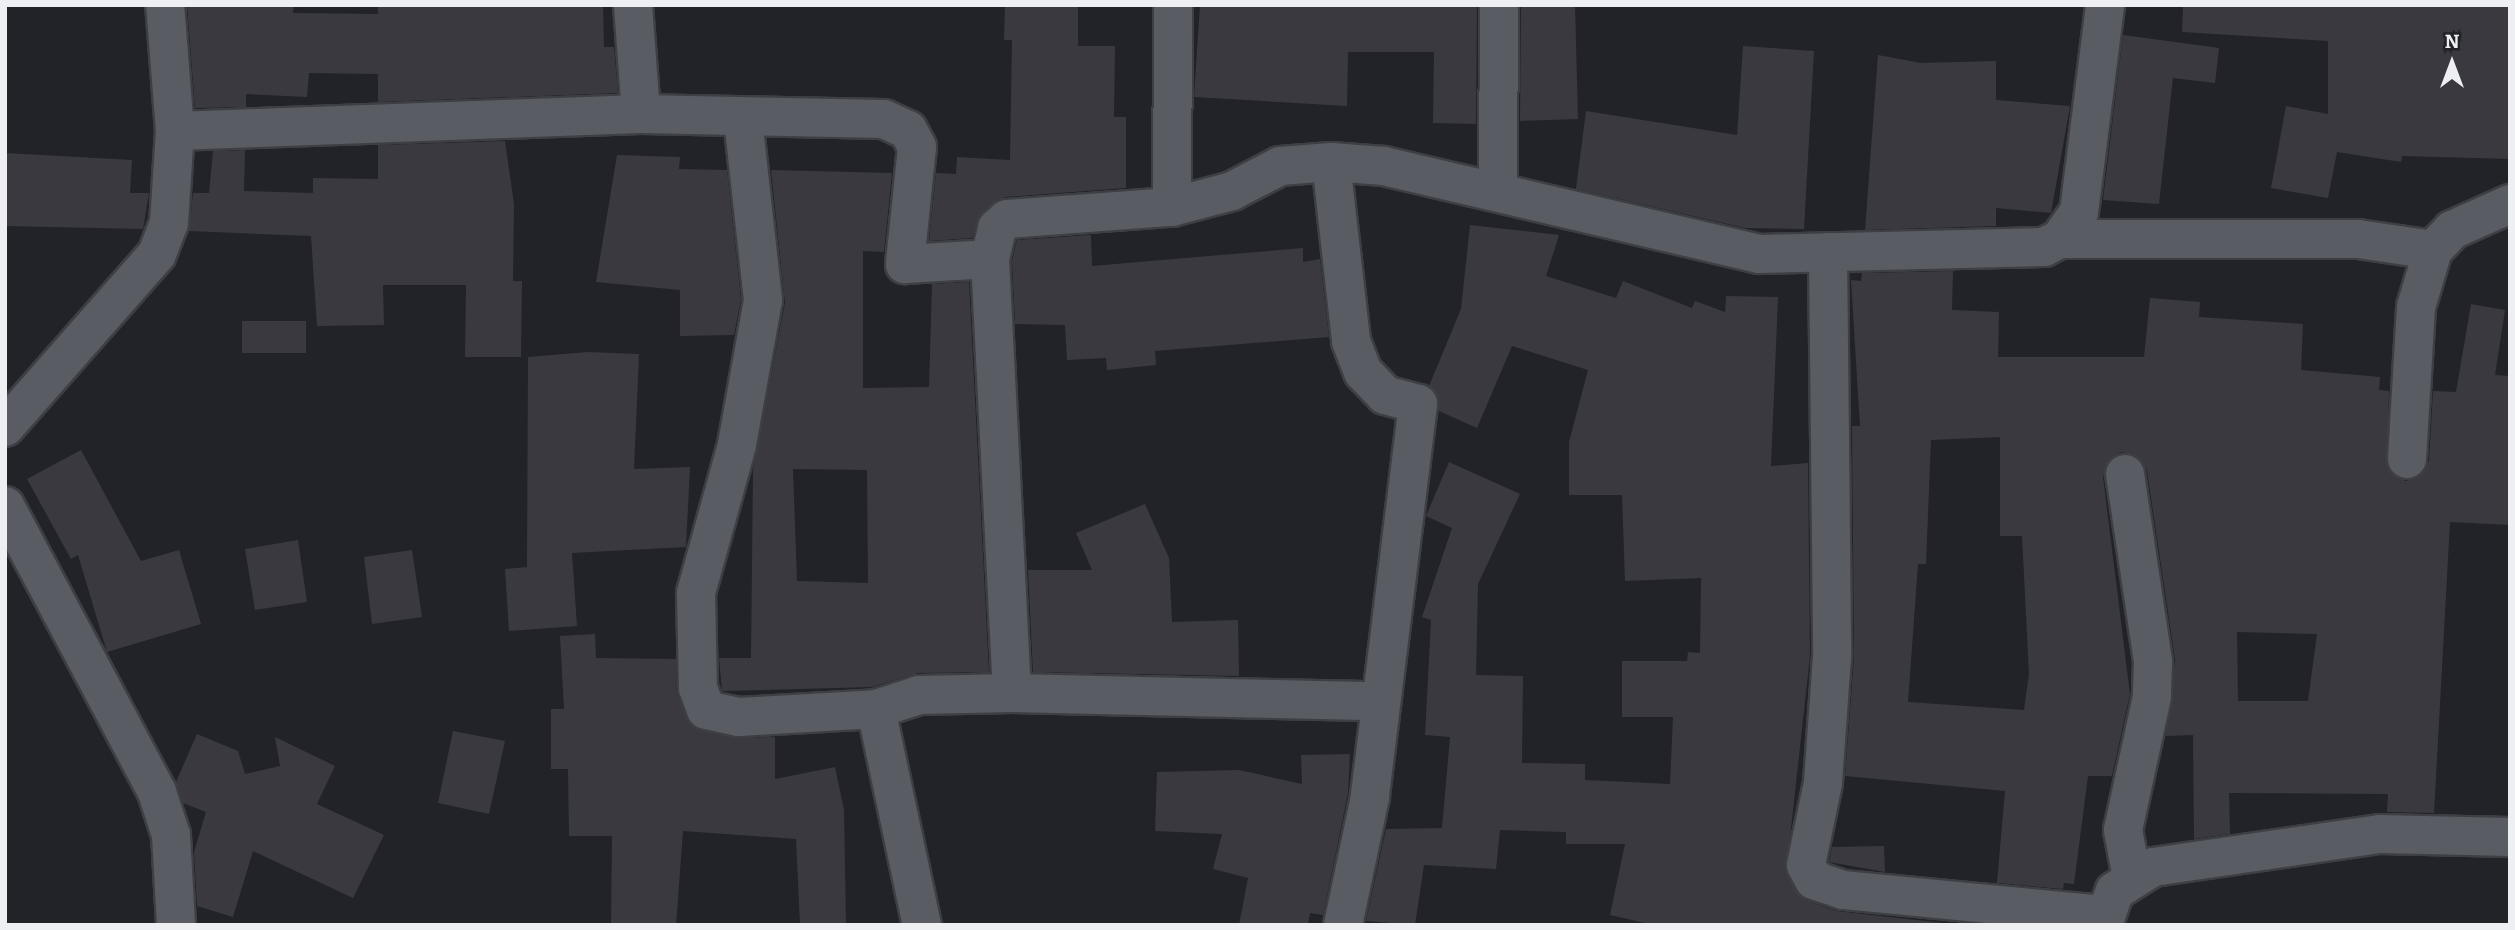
<!DOCTYPE html>
<html>
<head>
<meta charset="utf-8">
<style>
  body { margin:0 }
  #map { position:relative; width:2515px; height:930px; overflow:hidden; background:#212329; font-family:Bitter,serif }
  div>[style] { position:absolute }
  [style*='--x'] { left:calc(var(--x)*1px); top:calc(var(--y)*1px); width:calc(var(--w)*1px); rotate:calc(var(--a)*1deg) }
  .building>* { inset:0; background:#3b3940 }
  .roads { filter:drop-shadow(2px 0 #3d3f44) drop-shadow(-2px 0 #3d3f44) drop-shadow(0 2px #3d3f44) drop-shadow(0 -2px #3d3f44) }
  .street>* { height:38px; margin:-19px; padding:0 19px; transform-origin:19px; border-radius:19px; background:#5a5c63 }
  span { translate:-50% -50%; white-space:nowrap; text-align:center; line-height:1.15; -webkit-text-stroke:5px #212329; paint-order:stroke }
  .frame { position:absolute; inset:0; border:7px solid #edeff3; pointer-events:none }
  .north { position:absolute; left:2417px; top:28px; width:70px; height:70px; -webkit-text-stroke:5px #212329; paint-order:stroke; rotate:0deg; font-size:19px; font-weight:700; line-height:28px; text-align:center; color:#edeff3 }
  .north::after { content:''; display:block; margin:auto; width:24px; height:32px; background:#edeff3; clip-path:polygon(50% 0,100% 100%,50% 72%,0 100%) }
</style>
</head>
<body>
<div id="map">
  <div class="building">
    <i style="clip-path:polygon(187px 5px,294px 5px,293px 13px,378px 14px,378px 5px,603px 5px,604px 47px,614px 47px,618px 93px,378px 102px,378px 74px,309px 73px,307px 97px,246px 94px,246px 107px,195px 108px)"></i>
    <i style="clip-path:polygon(1005px 5px,1078px 5px,1078px 46px,1115px 46px,1114px 117px,1126px 117px,1126px 188px,1005px 197px,982px 212px,972px 238px,929px 241px,936px 173px,956px 174px,957px 157px,1010px 160px,1012px 40px,1004px 40px)"></i>
    <i style="clip-path:polygon(1200px 5px,1477px 5px,1476px 124px,1433px 123px,1434px 52px,1348px 52px,1347px 106px,1194px 97px)"></i>
    <i style="clip-path:polygon(1521px 5px,1575px 5px,1578px 119px,1520px 121px)"></i>
    <i style="clip-path:polygon(2183px 5px,2510px 5px,2510px 159px,2402px 156px,2401px 162px,2337px 152px,2328px 198px,2271px 188px,2286px 106px,2328px 114px,2328px 41px,2182px 32px)"></i>
    <i style="clip-path:polygon(2123px 35px,2219px 48px,2215px 83px,2173px 78px,2159px 204px,2103px 200px)"></i>
    <i style="clip-path:polygon(1743px 46px,1814px 51px,1804px 229px,1745px 228px,1576px 189px,1586px 111px,1737px 135px)"></i>
    <i style="clip-path:polygon(1878px 55px,1921px 63px,1996px 61px,1996px 100px,2070px 106px,2051px 213px,1996px 208px,1996px 226px,1865px 230px)"></i>
    <i style="clip-path:polygon(505px 141px,514px 204px,513px 281px,522px 281px,521px 357px,465px 357px,466px 285px,383px 285px,384px 325px,317px 326px,311px 236px,189px 231px,193px 193px,209px 193px,213px 151px,245px 150px,244px 191px,313px 193px,313px 178px,378px 179px,378px 145px)"></i>
    <i style="clip-path:polygon(5px 153px,132px 160px,130px 193px,149px 193px,143px 229px,5px 226px)"></i>
    <i style="clip-path:polygon(617px 155px,680px 157px,679px 169px,727px 170px,741px 299px,734px 335px,680px 336px,680px 290px,596px 282px)"></i>
    <i style="clip-path:polygon(evenodd,771px 170px,892px 173px,884px 252px,863px 251px,863px 388px,929px 387px,932px 284px,969px 282px,989px 672px,918px 673px,872px 687px,722px 691px,719px 658px,751px 658px,753px 470px,785px 303px,771px 170px,793px 469px,867px 470px,868px 583px,797px 581px,793px 469px)"></i>
    <i style="clip-path:polygon(1470px 225px,1559px 235px,1546px 276px,1616px 298px,1623px 281px,1692px 308px,1695px 301px,1725px 312px,1726px 296px,1778px 297px,1771px 466px,1808px 463px,1810px 656px,1786px 874px,1806px 900px,1836px 911px,1961px 925px,1654px 925px,1610px 915px,1625px 844px,1566px 844px,1566px 832px,1500px 830px,1496px 869px,1424px 865px,1415px 925px,1366px 921px,1386px 829px,1442px 828px,1450px 737px,1425px 735px,1431px 620px,1422px 617px,1452px 528px,1426px 516px,1449px 462px,1520px 494px,1478px 584px,1476px 675px,1523px 676px,1522px 763px,1585px 764px,1585px 780px,1670px 784px,1673px 717px,1622px 717px,1622px 661px,1687px 661px,1688px 652px,1700px 653px,1701px 578px,1625px 581px,1622px 495px,1569px 495px,1569px 442px,1588px 370px,1512px 346px,1477px 428px,1439px 411px,1438px 396px,1429px 386px,1461px 309px)"></i>
    <i style="clip-path:polygon(1091px 235px,1092px 266px,1303px 248px,1303px 262px,1320px 259px,1329px 337px,1155px 351px,1156px 365px,1107px 370px,1106px 358px,1067px 360px,1065px 325px,1015px 324px,1012px 261px,1017px 240px)"></i>
    <i style="clip-path:polygon(evenodd,1953px 271px,1952px 310px,1999px 312px,1998px 357px,2144px 357px,2150px 298px,2200px 302px,2199px 317px,2303px 324px,2301px 370px,2380px 377px,2379px 390px,2389px 391px,2387px 468px,2405px 481px,2417px 478px,2429px 461px,2433px 391px,2456px 392px,2471px 304px,2505px 310px,2495px 375px,2510px 376px,2510px 525px,2450px 522px,2434px 813px,2387px 812px,2388px 794px,2229px 793px,2230px 834px,2194px 839px,2193px 735px,2166px 736px,2175px 659px,2147px 471px,2142px 460px,2122px 452px,2111px 457px,2103px 477px,2130px 694px,2112px 776px,2088px 776px,2074px 884px,2064px 883px,2063px 889px,1997px 883px,2005px 791px,1845px 776px,1854px 657px,1852px 426px,1860px 426px,1851px 280px,1861px 281px,1862px 273px,1953px 271px,2000px 437px,2000px 536px,2022px 536px,2029px 674px,2024px 710px,1908px 702px,1918px 564px,1926px 564px,1931px 440px,2000px 437px,1953px 271px,2237px 632px,2317px 634px,2308px 701px,2238px 701px,2237px 632px)"></i>
    <i style="clip-path:polygon(242px 321px,306px 321px,306px 353px,242px 353px)"></i>
    <i style="clip-path:polygon(588px 352px,639px 354px,634px 469px,690px 467px,686px 547px,572px 553px,577px 626px,509px 631px,505px 569px,527px 567px,528px 357px)"></i>
    <i style="clip-path:polygon(81px 450px,141px 561px,179px 550px,201px 624px,107px 652px,78px 555px,71px 559px,27px 479px)"></i>
    <i style="clip-path:polygon(1145px 504px,1169px 558px,1172px 622px,1238px 620px,1239px 676px,1033px 672px,1028px 570px,1092px 570px,1076px 533px)"></i>
    <i style="clip-path:polygon(298px 540px,307px 602px,255px 610px,245px 549px)"></i>
    <i style="clip-path:polygon(412px 550px,422px 617px,372px 624px,364px 557px)"></i>
    <i style="clip-path:polygon(595px 634px,596px 658px,676px 659px,677px 695px,692px 727px,735px 738px,775px 737px,775px 779px,835px 767px,844px 810px,846px 925px,800px 925px,796px 839px,683px 831px,676px 925px,611px 925px,612px 836px,569px 836px,568px 769px,551px 769px,551px 709px,564px 709px,560px 636px)"></i>
    <i style="clip-path:polygon(453px 731px,505px 741px,489px 814px,438px 803px)"></i>
    <i style="clip-path:polygon(197px 734px,238px 751px,245px 774px,280px 766px,275px 737px,335px 766px,317px 804px,384px 835px,353px 898px,253px 851px,233px 917px,197px 906px,194px 852px,206px 812px,183px 803px,176px 782px)"></i>
    <i style="clip-path:polygon(1350px 754px,1348px 793px,1323px 915px,1310px 913px,1308px 925px,1239px 925px,1248px 878px,1213px 869px,1222px 834px,1155px 831px,1157px 772px,1239px 770px,1302px 784px,1301px 755px)"></i>
    <i style="clip-path:polygon(1884px 846px,1885px 872px,1829px 862px,1832px 847px)"></i>
  </div>
  <div class="roads">
    <div class="street">
      <i style="--x:633;--y:5;--w:109;--a:85.8"></i>
      <i style="--x:737;--y:117;--w:13;--a:58"></i>
      <i style="--x:744;--y:128;--w:173;--a:83.7"></i>
      <i style="--x:763;--y:300;--w:147;--a:100.2"></i>
      <i style="--x:737;--y:445;--w:154;--a:105.5"></i>
      <i style="--x:696;--y:593;--w:95;--a:88.8"></i>
      <i style="--x:698;--y:688;--w:23;--a:70"></i>
      <i style="--x:706;--y:710;--w:34;--a:12"></i>
      <i style="--x:739;--y:717;--w:137;--a:-3.3"></i>
      <i style="--x:876;--y:709;--w:45;--a:-18"></i>
      <i style="--x:919;--y:695;--w:93;--a:-1.2"></i>
      <i style="--x:1012;--y:693;--w:365;--a:1.3"></i>
      <i style="--x:175;--y:131;--w:466;--a:-2.1"></i>
      <i style="--x:641;--y:114;--w:243;--a:1.2"></i>
      <i style="--x:884;--y:119;--w:26;--a:25"></i>
      <i style="--x:908;--y:130;--w:19;--a:62"></i>
      <i style="--x:917;--y:147;--w:118;--a:95.9"></i>
      <i style="--x:905;--y:264;--w:85;--a:-3.4"></i>
      <i style="--x:1331;--y:162;--w:180;--a:83.6"></i>
      <i style="--x:1351;--y:341;--w:33;--a:69"></i>
      <i style="--x:1363;--y:372;--w:32;--a:46"></i>
      <i style="--x:1385;--y:395;--w:34;--a:15"></i>
      <i style="--x:1418;--y:404;--w:396;--a:97"></i>
      <i style="--x:1370;--y:797;--w:131;--a:101.9"></i>
      <i style="--x:1498;--y:190;--w:185;--a:-89.7"></i>
      <i style="--x:1172;--y:207;--w:202;--a:-89.7"></i>
      <i style="--x:2060;--y:239;--w:298;--a:0"></i>
      <i style="--x:2358;--y:239;--w:76;--a:8.3"></i>
      <i style="--x:1828;--y:252;--w:405;--a:89.4"></i>
      <i style="--x:1832;--y:657;--w:126;--a:94.1"></i>
      <i style="--x:1823;--y:783;--w:84;--a:101.7"></i>
      <i style="--x:1806;--y:865;--w:17;--a:62"></i>
      <i style="--x:1814;--y:880;--w:31;--a:19"></i>
      <i style="--x:1843;--y:890;--w:263;--a:5.5"></i>
      <i style="--x:5;--y:427;--w:230;--a:-48.7"></i>
      <i style="--x:157;--y:254;--w:33;--a:-69"></i>
      <i style="--x:169;--y:223;--w:92;--a:-86.3"></i>
      <i style="--x:175;--y:131;--w:126;--a:-94.5"></i>
      <i style="--x:2407;--y:459;--w:152;--a:-86.6"></i>
      <i style="--x:2416;--y:307;--w:59;--a:-73.4"></i>
      <i style="--x:2433;--y:250;--w:28;--a:-46"></i>
      <i style="--x:2452;--y:230;--w:64;--a:-24.1"></i>
      <i style="--x:2125;--y:474;--w:190;--a:81.5"></i>
      <i style="--x:2153;--y:662;--w:35;--a:92"></i>
      <i style="--x:2152;--y:697;--w:136;--a:102.3"></i>
      <i style="--x:2123;--y:830;--w:49;--a:79.4"></i>
      <i style="--x:5;--y:506;--w:324;--a:62"></i>
      <i style="--x:157;--y:792;--w:45;--a:72"></i>
      <i style="--x:171;--y:835;--w:90;--a:86.8"></i>
      <i style="--x:1012;--y:693;--w:435;--a:-92.9"></i>
      <i style="--x:990;--y:259;--w:32;--a:-77"></i>
      <i style="--x:997;--y:228;--w:13;--a:-42"></i>
      <i style="--x:1007;--y:219;--w:165;--a:-4.2"></i>
      <i style="--x:1172;--y:207;--w:62;--a:-14.9"></i>
      <i style="--x:1232;--y:191;--w:54;--a:-27.5"></i>
      <i style="--x:1280;--y:166;--w:51;--a:-4.5"></i>
      <i style="--x:1331;--y:162;--w:53;--a:4.3"></i>
      <i style="--x:1384;--y:166;--w:385;--a:13.2"></i>
      <i style="--x:1759;--y:254;--w:285;--a:-1.4"></i>
      <i style="--x:2044;--y:247;--w:18;--a:-27"></i>
      <i style="--x:2060;--y:239;--w:33;--a:-55"></i>
      <i style="--x:2079;--y:212;--w:209;--a:-82.8"></i>
      <i style="--x:876;--y:709;--w:221;--a:78"></i>
      <i style="--x:2103;--y:925;--w:36;--a:-71"></i>
      <i style="--x:2115;--y:891;--w:45;--a:-32.3"></i>
      <i style="--x:2153;--y:867;--w:229;--a:-8.3"></i>
      <i style="--x:2380;--y:834;--w:130;--a:1.3"></i>
    </div>
  </div>
  <div class="frame"></div>
  <div class="north">N</div>
</div>
</body>
</html>
